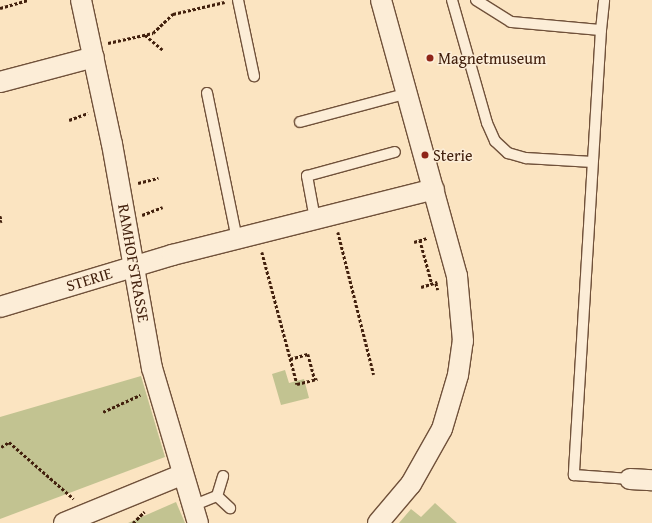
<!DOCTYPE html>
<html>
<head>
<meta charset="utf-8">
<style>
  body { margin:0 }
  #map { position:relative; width:652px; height:523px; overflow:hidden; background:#fbe4c1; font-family:"Gentium Book Plus",serif }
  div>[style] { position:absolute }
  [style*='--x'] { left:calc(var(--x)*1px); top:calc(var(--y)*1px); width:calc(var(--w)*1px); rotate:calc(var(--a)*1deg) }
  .green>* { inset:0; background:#c2c391 }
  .path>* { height:2.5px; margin-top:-1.25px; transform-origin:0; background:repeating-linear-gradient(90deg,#42200d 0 3px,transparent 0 5px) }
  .roads { filter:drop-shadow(1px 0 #70513a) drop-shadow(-1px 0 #70513a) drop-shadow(0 1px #70513a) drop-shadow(0 -1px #70513a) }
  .lane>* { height:10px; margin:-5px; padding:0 5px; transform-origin:5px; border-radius:5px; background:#fcedd7 }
  .street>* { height:20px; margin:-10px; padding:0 10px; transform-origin:10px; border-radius:10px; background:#fcedd7 }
  .dots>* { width:11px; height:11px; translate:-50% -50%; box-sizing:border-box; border:2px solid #fcedd7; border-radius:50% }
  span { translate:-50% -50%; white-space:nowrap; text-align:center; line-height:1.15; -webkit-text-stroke:3px #fcedd7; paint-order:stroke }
  .poi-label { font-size:16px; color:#42200d }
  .left { translate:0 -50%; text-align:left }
  .street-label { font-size:16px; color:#42200d }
</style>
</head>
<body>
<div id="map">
  <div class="green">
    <i style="clip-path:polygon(285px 370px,289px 383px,304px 379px,309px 398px,281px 405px,272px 374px)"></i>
    <i style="clip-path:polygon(141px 376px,165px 457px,0 519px,0 417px)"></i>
    <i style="clip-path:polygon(176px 502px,185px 523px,128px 523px)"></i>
    <i style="clip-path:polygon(435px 503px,457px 523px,399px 523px,411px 509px,421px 517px)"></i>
  </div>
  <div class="path">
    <i style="--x:0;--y:8;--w:29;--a:-16"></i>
    <i style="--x:145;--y:35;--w:23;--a:40"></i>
    <i style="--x:108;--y:43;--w:46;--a:-12.5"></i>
    <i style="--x:153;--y:33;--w:28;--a:-44"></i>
    <i style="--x:173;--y:14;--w:53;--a:-13"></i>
    <i style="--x:69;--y:120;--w:20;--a:-20"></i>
    <i style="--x:138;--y:183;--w:21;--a:-14"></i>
    <i style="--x:142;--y:215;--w:22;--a:-21"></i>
    <i style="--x:0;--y:216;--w:5;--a:68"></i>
    <i style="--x:2;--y:221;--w:2;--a:153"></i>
    <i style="--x:338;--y:232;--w:147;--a:75.9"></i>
    <i style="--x:420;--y:240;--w:46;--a:74.7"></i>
    <i style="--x:414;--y:242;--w:14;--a:-17"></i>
    <i style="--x:262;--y:252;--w:137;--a:75.1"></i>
    <i style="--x:297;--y:384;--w:21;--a:-14"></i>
    <i style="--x:436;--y:283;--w:7;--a:74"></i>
    <i style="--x:421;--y:287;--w:17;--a:-17"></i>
    <i style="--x:290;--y:359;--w:19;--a:-16"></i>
    <i style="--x:308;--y:354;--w:27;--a:75"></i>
    <i style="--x:103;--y:412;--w:41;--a:-24.7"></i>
    <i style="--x:1;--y:447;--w:9;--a:-32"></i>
    <i style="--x:9;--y:442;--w:86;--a:41.2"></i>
    <i style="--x:133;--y:523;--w:16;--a:-45"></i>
  </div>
  <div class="roads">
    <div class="lane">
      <i style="--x:238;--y:0;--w:78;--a:78.1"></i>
      <i style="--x:452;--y:0;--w:128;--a:74.1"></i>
      <i style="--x:487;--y:123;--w:20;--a:66"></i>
      <i style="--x:495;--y:141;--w:18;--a:43"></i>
      <i style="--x:508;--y:153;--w:19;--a:16"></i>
      <i style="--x:526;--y:158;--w:66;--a:3.5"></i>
      <i style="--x:476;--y:0;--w:41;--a:32.2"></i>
      <i style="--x:511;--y:22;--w:90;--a:5.1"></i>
      <i style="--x:601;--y:30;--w:446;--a:93.5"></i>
      <i style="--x:574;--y:475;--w:56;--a:4.1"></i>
      <i style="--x:601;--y:30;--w:30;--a:-84"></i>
      <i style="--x:207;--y:93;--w:149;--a:78.4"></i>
      <i style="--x:300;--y:122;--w:112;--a:-15"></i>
      <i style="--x:315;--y:219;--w:44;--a:-100.5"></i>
      <i style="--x:307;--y:176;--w:91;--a:-15.3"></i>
      <i style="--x:217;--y:496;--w:18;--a:43"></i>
      <i style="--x:192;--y:506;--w:27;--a:-22"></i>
      <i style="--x:217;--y:496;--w:21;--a:-73"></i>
    </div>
    <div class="street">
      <i style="--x:81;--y:0;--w:147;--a:77.9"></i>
      <i style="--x:112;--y:144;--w:228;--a:79.9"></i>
      <i style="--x:152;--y:368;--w:162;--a:73.5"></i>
      <i style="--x:0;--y:82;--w:97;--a:-14.9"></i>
      <i style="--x:0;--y:307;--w:180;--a:-16.8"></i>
      <i style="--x:172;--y:255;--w:270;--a:-14.1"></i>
      <i style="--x:630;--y:479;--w:22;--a:3"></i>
      <i style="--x:64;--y:523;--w:126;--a:-22.3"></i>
      <i style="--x:378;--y:523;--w:51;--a:-49.8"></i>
      <i style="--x:411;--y:484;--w:63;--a:-60.6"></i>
      <i style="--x:442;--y:429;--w:56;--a:-73.5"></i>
      <i style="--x:458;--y:375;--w:34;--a:-82"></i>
      <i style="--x:463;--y:341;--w:65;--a:-95.3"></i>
      <i style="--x:457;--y:276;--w:286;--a:-105.4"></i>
    </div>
  </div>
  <div class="dots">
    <i style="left:430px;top:58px;background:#8f2418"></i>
    <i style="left:425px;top:155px;background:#8f2418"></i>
  </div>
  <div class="poi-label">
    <span class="left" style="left:438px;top:58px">Magnetmuseum</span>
    <span class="left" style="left:433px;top:155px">Sterie</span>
  </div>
  <div class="street-label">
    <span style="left:134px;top:263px;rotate:80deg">RAMHOFSTRASSE</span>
    <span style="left:89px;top:279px;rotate:-17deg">STERIE</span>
  </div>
</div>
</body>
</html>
